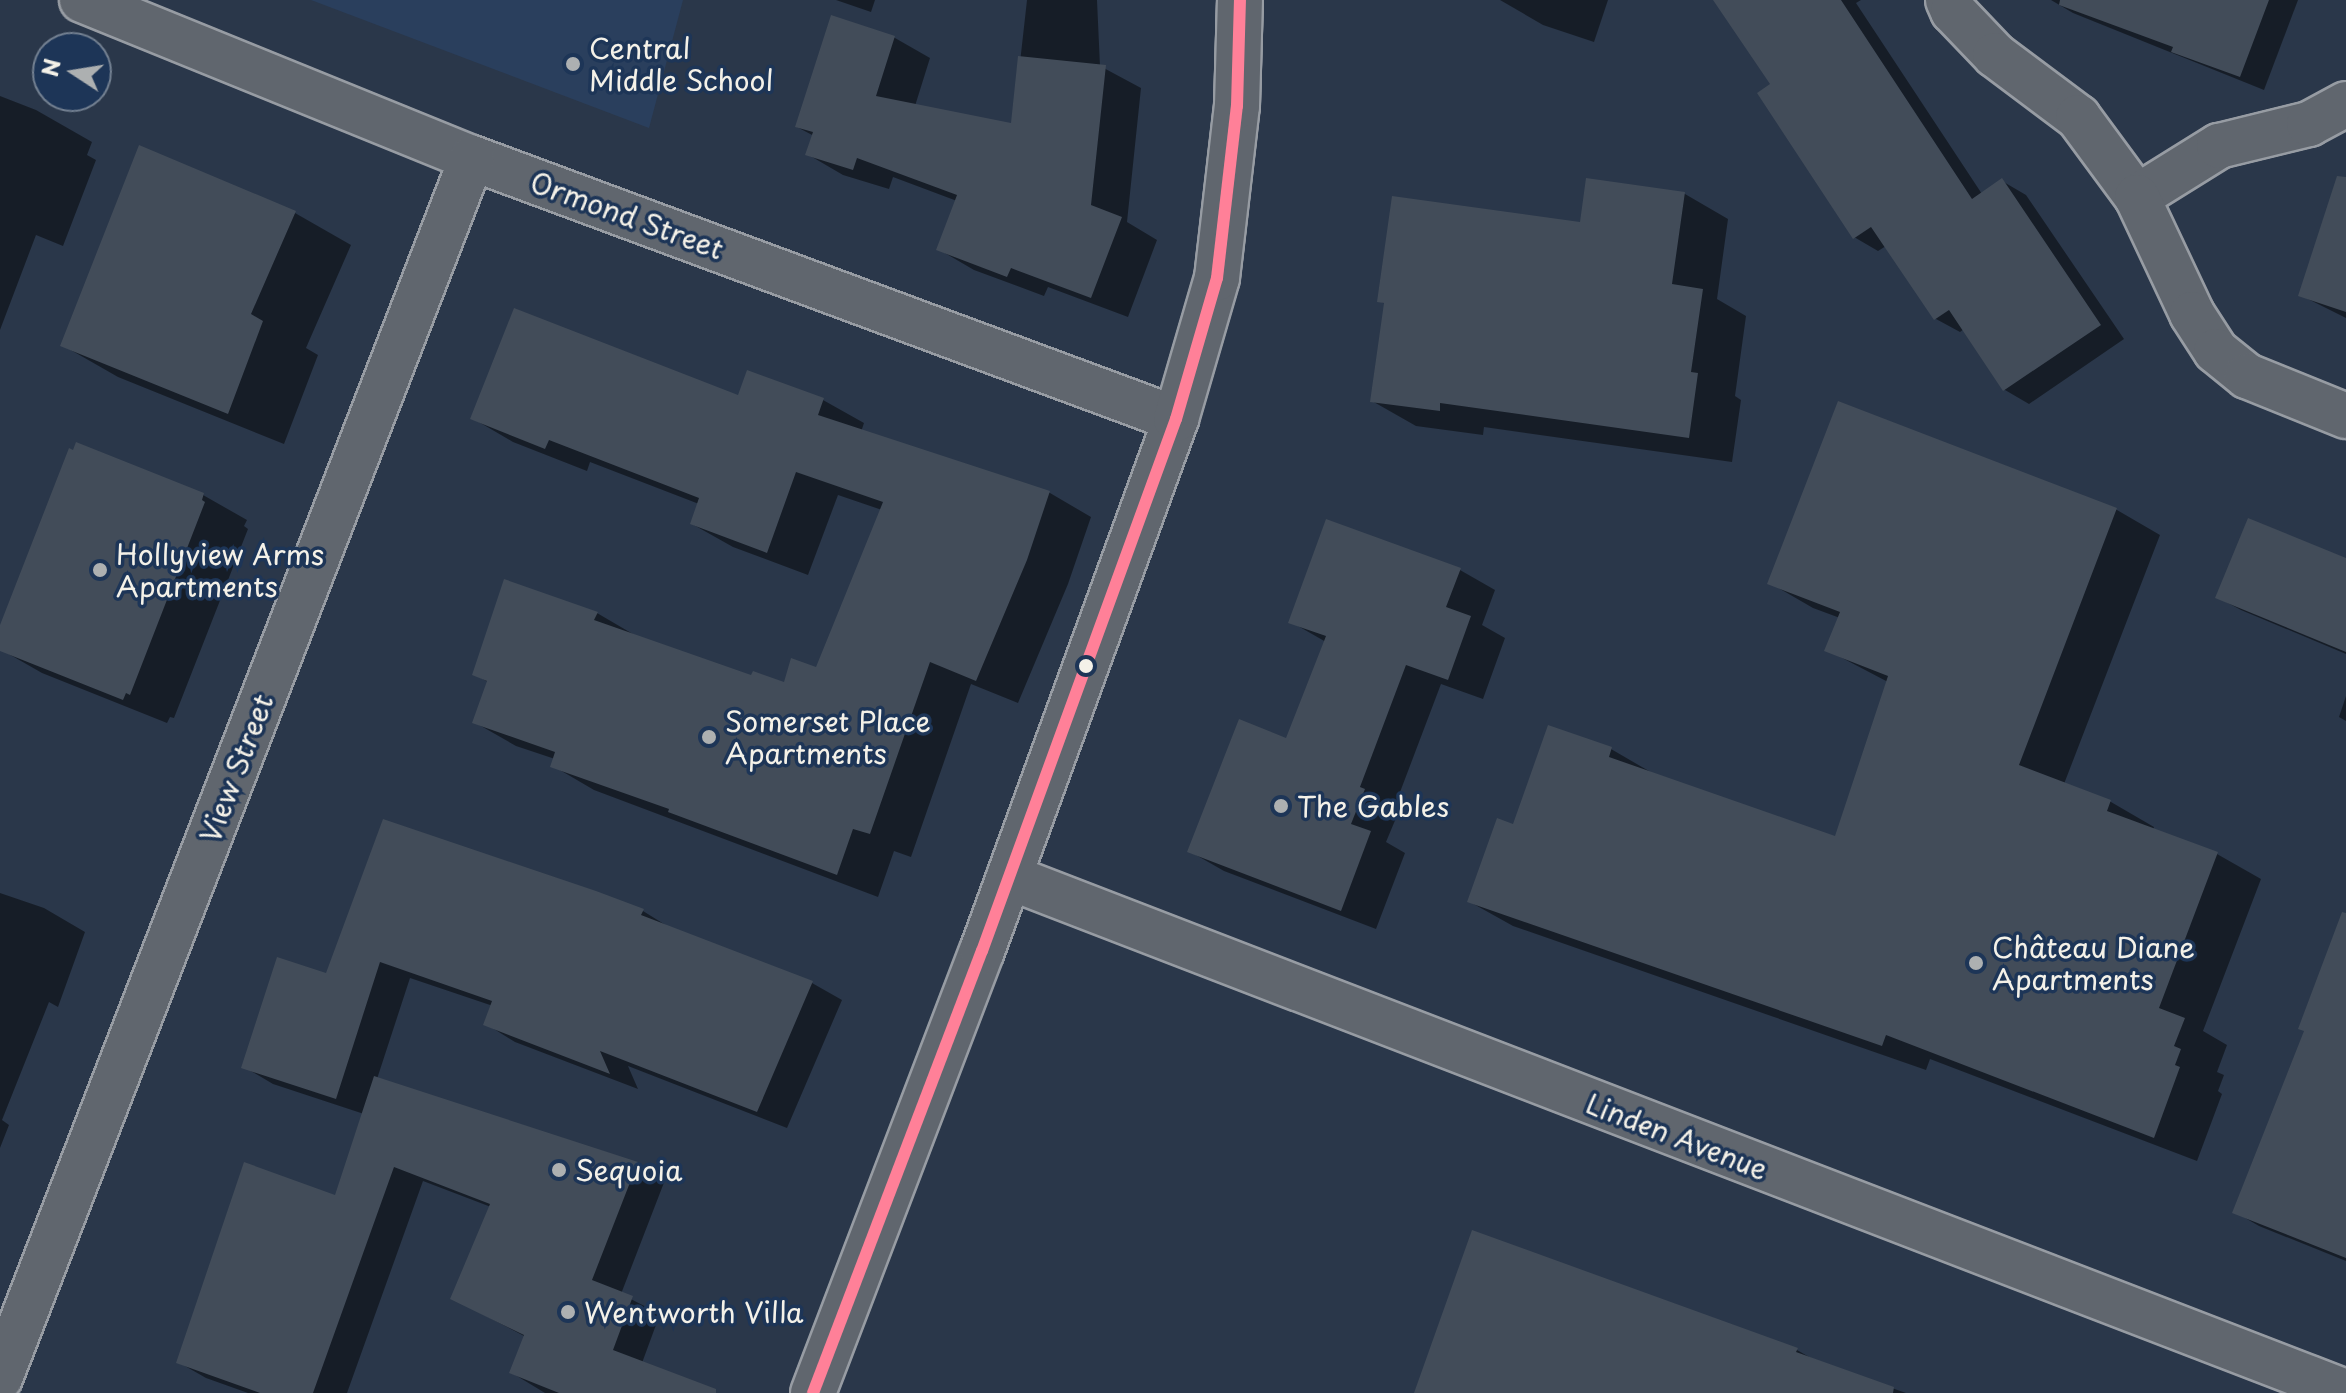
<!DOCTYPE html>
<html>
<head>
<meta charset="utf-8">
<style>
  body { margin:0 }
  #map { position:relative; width:2346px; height:1393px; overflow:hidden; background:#2a374a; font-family:"Playpen Sans",sans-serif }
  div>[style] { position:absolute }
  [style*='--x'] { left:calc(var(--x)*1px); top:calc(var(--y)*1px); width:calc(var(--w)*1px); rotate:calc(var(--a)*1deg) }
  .built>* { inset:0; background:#2a3f5d }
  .shadow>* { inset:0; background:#0007 }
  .building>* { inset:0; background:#424c59 }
  .roads { filter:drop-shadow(2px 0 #979ca3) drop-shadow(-2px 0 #979ca3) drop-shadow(0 2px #979ca3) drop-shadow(0 -2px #979ca3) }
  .street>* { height:44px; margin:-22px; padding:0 22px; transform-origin:22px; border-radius:22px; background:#60666e }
  .secondary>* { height:44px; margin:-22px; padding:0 22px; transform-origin:22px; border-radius:22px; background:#60666e }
  .bus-1>* { height:12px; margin:-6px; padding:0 6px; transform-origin:6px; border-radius:6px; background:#ff8098 }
  .dots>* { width:22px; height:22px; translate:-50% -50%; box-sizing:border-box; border:4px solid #1d3557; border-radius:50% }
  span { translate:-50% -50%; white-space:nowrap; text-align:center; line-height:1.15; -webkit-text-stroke:7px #1d3557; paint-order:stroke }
  .poi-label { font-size:28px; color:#f4f1e8 }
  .left { translate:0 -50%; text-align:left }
  .street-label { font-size:28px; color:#f4f1e8 }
  .north { position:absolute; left:32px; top:32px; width:80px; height:80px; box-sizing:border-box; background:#1d3557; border:2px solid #738091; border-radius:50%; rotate:282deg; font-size:22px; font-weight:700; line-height:32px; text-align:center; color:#f4f1e8 }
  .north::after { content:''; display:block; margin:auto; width:28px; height:36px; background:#adb0b1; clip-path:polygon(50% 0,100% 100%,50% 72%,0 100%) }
</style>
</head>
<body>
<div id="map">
  <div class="built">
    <i style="clip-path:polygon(311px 0,683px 0,649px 128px)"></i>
  </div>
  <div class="shadow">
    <i style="clip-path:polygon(836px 0,875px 0,871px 12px)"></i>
    <i style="clip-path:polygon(1027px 0,1097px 0,1100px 66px,1141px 88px,1127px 222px,1157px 240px,1128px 317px,1048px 287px,1044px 296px,974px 270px,938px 249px,957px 201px,893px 177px,889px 189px,843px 175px,807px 154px,814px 136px,797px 127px,832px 17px,895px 38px,930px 58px,915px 106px,1013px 125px)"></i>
    <i style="clip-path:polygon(1500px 0,1608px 0,1594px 42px,1543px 25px)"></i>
    <i style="clip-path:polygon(1716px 0,1861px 0,1856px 3px,1982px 194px,2002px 181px,2026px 195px,2124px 339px,2029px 404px,2005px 390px,1964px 329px,1960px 332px,1936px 319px,1886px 246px,1878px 251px,1854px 237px,1773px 85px)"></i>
    <i style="clip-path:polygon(2051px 0,2298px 0,2264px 90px,2073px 13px)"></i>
    <i style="clip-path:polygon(0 96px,36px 110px,92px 142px,87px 155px,96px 160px,63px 246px,36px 235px,0 330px)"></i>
    <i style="clip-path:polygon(1685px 194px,1728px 219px,1717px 299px,1746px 316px,1735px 396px,1741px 400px,1732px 462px,1484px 427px,1483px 435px,1416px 426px,1372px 401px,1385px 304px,1379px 300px,1582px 224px)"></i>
    <i style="clip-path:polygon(295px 213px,351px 245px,306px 348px,318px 355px,284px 444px,118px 377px,62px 345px)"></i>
    <i style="clip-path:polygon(2346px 238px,2346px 318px,2300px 295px)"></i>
    <i style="clip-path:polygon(739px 397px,823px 400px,864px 423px,861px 432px,1050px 493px,1091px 517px,1068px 584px,1018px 703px,971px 684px,911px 857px,894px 851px,878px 897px,594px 790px,553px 766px,555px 759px,516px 746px,474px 722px,488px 682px,474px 674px,597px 613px,638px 637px,752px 677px,785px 684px,817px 669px,882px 510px,838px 495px,808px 575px,733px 547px,692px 524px,699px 504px,590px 462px,587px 471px,513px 442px,472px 418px)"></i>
    <i style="clip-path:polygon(1839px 403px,2117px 510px,2160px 535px,2064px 784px,2111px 802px,2154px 827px,2153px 830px,2217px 854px,2261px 879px,2203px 1031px,2227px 1045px,2217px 1072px,2224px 1075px,2218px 1091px,2222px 1094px,2197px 1161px,1930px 1059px,1926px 1070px,1513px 926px,1470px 902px,1515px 826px,1611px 749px,1654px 774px,1837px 839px,1888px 682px,1827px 650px,1840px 618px,1813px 608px,1770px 583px)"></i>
    <i style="clip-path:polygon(74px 452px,203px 495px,247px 520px,244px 526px,248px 529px,174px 718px,170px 717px,167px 723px,42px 673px,0 649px,0 630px)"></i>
    <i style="clip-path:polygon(2346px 561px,2346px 654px,2241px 610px,2217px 597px)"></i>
    <i style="clip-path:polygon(1460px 570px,1495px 590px,1482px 625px,1505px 638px,1483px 699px,1441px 684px,1394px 808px,1399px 811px,1386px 842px,1405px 853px,1376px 929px,1224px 871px,1189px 851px,1288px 740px,1326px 642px,1291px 622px)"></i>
    <i style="clip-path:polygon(2346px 696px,2346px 721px,2339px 717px)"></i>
    <i style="clip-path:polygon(384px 821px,643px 911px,672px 929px,812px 983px,842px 1000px,787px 1128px,628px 1066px,638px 1089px,515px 1042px,486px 1024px,493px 1006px,410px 978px,377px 1079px,637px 1164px,665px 1180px,621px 1294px,660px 1314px,642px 1363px,713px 1393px,545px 1393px,512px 1373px,526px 1337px,452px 1298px,491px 1207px,423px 1181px,347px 1393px,248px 1393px,206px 1378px,178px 1362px,336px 1197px,364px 1114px,273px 1084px,244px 1067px,327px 975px)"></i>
    <i style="clip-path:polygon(0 893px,44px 908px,85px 932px,58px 1007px,49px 1002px,2px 1120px,9px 1125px,0 1148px)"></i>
    <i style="clip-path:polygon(2346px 999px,2346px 1261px,2259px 1226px,2235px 1212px)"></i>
    <i style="clip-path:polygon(1473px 1233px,1797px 1350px,1818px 1362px,1906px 1393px,1428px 1393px)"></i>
  </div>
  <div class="building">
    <i style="clip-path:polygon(1713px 0,1841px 0,1972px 199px,2002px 178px,2101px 325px,2003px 391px,1949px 310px,1934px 320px,1871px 227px,1853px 239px,1757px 93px,1770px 84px)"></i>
    <i style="clip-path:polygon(2060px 0,2269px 0,2240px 77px,2171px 52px,2173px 47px,2059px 5px)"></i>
    <i style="clip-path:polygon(831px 15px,895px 36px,876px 96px,1011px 123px,1018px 56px,1106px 65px,1091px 205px,1122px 217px,1091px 298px,1011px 268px,1007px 277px,936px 250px,957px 195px,857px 158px,853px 170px,805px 155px,813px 132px,795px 127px)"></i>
    <i style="clip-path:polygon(139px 145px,296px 211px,251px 314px,263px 321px,228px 414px,60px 346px)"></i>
    <i style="clip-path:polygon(2337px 176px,2346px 177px,2346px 312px,2298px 296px)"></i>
    <i style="clip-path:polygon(1586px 178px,1685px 192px,1672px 284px,1703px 289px,1691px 372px,1698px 373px,1689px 438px,1440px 403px,1440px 411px,1370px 402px,1384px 303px,1377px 302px,1392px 196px,1580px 222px)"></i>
    <i style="clip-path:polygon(514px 308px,738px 395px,747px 370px,824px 398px,818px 415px,1050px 491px,1027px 560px,976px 681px,930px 662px,870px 834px,853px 829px,837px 875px,668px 812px,669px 809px,550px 767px,555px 752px,472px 723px,487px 681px,472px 675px,504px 579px,598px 612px,594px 620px,751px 675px,753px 671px,784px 682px,791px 658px,816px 667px,883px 502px,796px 472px,767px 553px,690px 524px,699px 498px,549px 440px,545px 449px,470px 419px)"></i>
    <i style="clip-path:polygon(1838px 401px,2117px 508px,2019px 765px,2111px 800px,2107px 811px,2218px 852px,2159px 1008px,2185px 1018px,2174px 1046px,2181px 1049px,2175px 1065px,2180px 1067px,2154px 1138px,1886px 1035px,1882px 1046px,1467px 902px,1497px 818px,1513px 824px,1548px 725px,1612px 747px,1609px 757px,1835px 836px,1888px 676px,1824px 651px,1840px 612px,1767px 584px)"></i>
    <i style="clip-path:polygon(76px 442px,204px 493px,202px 500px,205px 502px,130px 695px,126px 693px,123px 700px,0 651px,0 625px,69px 448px,73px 450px)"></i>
    <i style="clip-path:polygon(2248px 518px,2346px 558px,2346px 652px,2215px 598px)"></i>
    <i style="clip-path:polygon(1326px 519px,1461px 568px,1446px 607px,1471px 616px,1448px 680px,1406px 665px,1360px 787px,1365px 789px,1351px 824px,1371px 831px,1341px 911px,1187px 852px,1239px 719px,1286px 738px,1326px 636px,1288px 623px)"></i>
    <i style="clip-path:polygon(383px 819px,596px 891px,644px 909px,641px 915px,813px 981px,757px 1112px,600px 1051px,610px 1074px,483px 1025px,492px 1001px,380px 962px,336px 1099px,241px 1068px,277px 957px,326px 973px)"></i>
    <i style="clip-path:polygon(2342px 912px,2346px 913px,2346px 1258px,2232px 1213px,2304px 1031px,2298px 1029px)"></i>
    <i style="clip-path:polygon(374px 1076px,638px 1162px,592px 1280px,633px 1296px,613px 1350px,716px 1389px,716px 1393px,559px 1393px,509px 1373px,524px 1335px,450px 1299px,490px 1204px,394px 1167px,313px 1393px,260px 1393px,176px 1363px,244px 1162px,335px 1195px)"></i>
    <i style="clip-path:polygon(1472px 1230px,1798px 1348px,1796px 1352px,1894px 1387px,1893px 1393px,1414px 1393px)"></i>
  </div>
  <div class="roads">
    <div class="street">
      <i style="--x:82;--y:0;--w:421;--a:22.1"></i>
      <i style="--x:472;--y:158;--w:751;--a:20.34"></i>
      <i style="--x:1948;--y:0;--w:12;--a:66"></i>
      <i style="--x:1953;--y:11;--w:61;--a:46.3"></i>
      <i style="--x:1995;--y:55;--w:104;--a:36.8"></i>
      <i style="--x:2078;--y:117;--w:99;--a:53.6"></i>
      <i style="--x:2137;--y:197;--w:97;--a:-31.9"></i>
      <i style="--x:2219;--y:146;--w:93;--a:-13.7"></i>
      <i style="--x:2309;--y:124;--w:42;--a:-28.4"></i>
      <i style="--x:2137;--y:197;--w:129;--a:64.8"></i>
      <i style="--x:2192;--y:314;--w:44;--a:57"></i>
      <i style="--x:2216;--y:351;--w:40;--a:39"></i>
      <i style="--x:2247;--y:376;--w:107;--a:22"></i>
      <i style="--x:1009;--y:877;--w:1433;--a:21.07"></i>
    </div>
    <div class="secondary">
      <i style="--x:0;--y:1378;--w:1308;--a:-68.85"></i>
      <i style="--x:813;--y:1393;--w:473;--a:-69.1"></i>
      <i style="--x:982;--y:951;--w:566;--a:-69.97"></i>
      <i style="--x:1176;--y:419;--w:147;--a:-73.8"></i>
      <i style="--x:1217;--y:278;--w:173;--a:-83.4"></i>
      <i style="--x:1237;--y:106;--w:106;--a:-88.4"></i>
    </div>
  </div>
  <div class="bus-1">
    <i style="--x:813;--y:1393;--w:473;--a:-69.1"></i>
    <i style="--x:982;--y:951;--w:566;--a:-69.97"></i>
    <i style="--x:1176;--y:419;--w:147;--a:-73.8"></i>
    <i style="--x:1217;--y:278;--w:173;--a:-83.4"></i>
    <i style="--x:1237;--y:106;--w:106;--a:-88.4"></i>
  </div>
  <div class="dots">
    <i style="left:573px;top:64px;background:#adb0b1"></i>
    <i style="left:100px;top:570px;background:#adb0b1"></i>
    <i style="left:1086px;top:666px;background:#f4f1e8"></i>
    <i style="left:709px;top:737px;background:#adb0b1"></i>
    <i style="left:1281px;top:806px;background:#adb0b1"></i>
    <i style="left:1976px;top:963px;background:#adb0b1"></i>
    <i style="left:559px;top:1170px;background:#adb0b1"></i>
    <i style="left:568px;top:1312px;background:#adb0b1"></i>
  </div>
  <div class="poi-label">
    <span class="left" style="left:589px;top:64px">Central<br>Middle School</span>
    <span class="left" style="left:116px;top:570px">Hollyview Arms<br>Apartments</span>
    <span class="left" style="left:725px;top:737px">Somerset Place<br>Apartments</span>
    <span class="left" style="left:1297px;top:806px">The Gables</span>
    <span class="left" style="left:1992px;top:963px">Château Diane<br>Apartments</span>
    <span class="left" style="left:575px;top:1170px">Sequoia</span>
    <span class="left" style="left:584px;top:1312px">Wentworth Villa</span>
  </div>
  <div class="street-label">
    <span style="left:627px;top:215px;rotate:20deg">Ormond Street</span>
    <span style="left:236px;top:768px;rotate:-69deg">View Street</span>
    <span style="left:1677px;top:1136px;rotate:21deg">Linden Avenue</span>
  </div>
  <div class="north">N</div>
</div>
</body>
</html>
